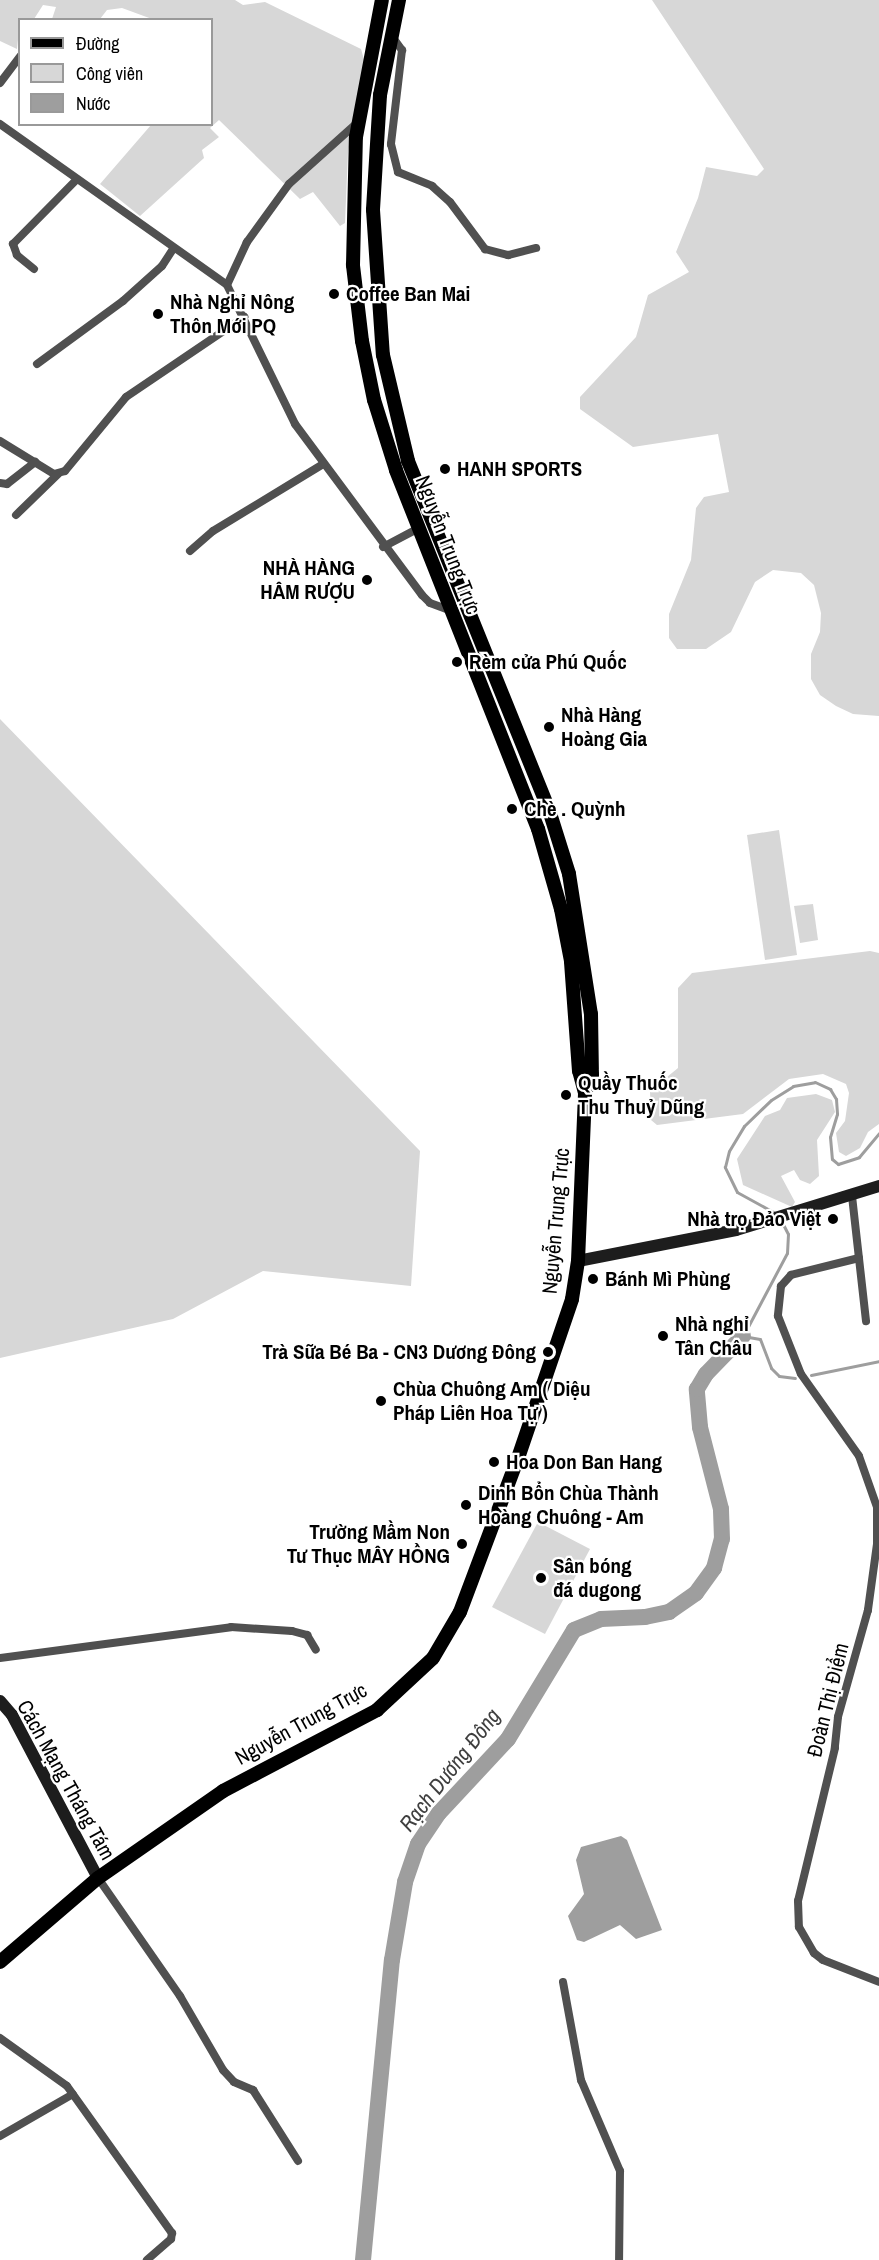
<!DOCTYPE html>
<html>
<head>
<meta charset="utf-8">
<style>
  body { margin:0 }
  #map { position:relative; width:879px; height:2260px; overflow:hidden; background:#fff; font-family:"Archivo Narrow",sans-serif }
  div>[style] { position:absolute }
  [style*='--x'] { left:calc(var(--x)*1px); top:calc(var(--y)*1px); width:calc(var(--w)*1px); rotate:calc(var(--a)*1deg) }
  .green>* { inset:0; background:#d7d7d7 }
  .water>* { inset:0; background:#9e9e9e }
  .stream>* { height:3px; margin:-1.5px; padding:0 1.5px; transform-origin:1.5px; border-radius:1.5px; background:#9e9e9e }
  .river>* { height:16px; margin:-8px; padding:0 8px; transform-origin:8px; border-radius:8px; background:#9e9e9e }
  .street>* { height:8px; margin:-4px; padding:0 4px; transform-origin:4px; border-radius:4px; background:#505050 }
  .secondary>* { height:12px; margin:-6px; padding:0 6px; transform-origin:6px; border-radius:6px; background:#1d1d1d }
  .primary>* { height:14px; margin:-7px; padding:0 7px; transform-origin:7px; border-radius:7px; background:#000 }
  .dots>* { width:16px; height:16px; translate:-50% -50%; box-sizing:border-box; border:3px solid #fff; border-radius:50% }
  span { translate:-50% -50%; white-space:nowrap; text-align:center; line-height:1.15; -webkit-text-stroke:4.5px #fff; paint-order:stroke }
  .poi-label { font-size:21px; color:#000; font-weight:700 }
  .left { translate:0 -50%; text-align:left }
  .right { translate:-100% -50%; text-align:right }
  .street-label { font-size:21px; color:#000 }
  .water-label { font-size:22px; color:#3f3f3f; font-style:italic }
  .legend { position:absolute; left:18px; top:18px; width:195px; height:108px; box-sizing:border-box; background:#fff; border:2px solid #999; margin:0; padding:8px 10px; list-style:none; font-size:18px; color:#000 }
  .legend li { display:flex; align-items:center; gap:12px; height:30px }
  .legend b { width:30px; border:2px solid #999 }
</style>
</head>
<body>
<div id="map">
  <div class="green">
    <i style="clip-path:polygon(0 0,235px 0,243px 5px,265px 2px,361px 49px,365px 63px,348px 152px,345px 223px,340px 226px,313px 192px,300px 199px,219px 120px,210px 128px,219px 137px,202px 150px,204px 158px,140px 216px,100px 184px,151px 125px,212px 124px,212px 20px,152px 19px,122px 8px,107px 10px,100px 19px,52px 19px,56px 7px,43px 5px,34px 19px,20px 20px,17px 49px,0 41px)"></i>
    <i style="clip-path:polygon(652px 0,879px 0,879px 716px,853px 714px,836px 706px,820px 695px,811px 679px,811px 654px,820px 632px,821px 613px,814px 585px,801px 573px,773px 570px,755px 582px,731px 632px,706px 649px,677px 649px,669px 638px,669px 614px,691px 560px,696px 508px,704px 497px,729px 492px,718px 434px,633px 447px,580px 409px,580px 397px,636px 337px,648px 295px,689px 272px,676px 252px,698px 198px,706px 167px,757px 176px,764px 169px)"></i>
    <i style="clip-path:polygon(0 719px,420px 1151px,411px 1286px,263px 1271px,173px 1319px,0 1358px)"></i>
    <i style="clip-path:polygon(779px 830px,797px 955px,765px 960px,747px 835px)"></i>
    <i style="clip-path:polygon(813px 904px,818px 940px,800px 943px,794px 906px)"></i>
    <i style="clip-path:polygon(870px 951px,879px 953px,879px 1124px,868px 1132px,860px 1148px,846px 1156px,839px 1152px,836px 1133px,845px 1121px,849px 1093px,846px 1084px,823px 1074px,789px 1079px,743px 1114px,657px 1125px,651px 1120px,650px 1091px,678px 1068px,678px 988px,692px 973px)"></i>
    <i style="clip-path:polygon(816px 1094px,832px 1100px,835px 1112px,817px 1140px,819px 1176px,810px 1184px,800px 1180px,794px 1170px,781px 1176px,795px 1202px,792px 1207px,743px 1185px,737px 1159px,765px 1116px,780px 1110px,787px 1098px)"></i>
    <i style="clip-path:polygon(538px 1522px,590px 1549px,545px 1634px,492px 1607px)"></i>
  </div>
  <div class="water">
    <i style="clip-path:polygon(621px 1836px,627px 1840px,662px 1930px,636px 1939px,620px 1925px,584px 1942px,577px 1940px,568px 1916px,584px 1894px,576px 1860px,581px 1847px)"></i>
  </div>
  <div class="stream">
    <i style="--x:775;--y:1213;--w:43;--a:-151.1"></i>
    <i style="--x:737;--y:1192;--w:28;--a:-116"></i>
    <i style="--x:725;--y:1167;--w:16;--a:-76"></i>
    <i style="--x:729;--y:1151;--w:29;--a:-59"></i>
    <i style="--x:744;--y:1126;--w:37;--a:-44"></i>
    <i style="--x:771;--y:1100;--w:26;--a:-32"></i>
    <i style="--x:793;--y:1086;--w:22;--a:-10"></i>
    <i style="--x:815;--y:1082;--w:17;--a:25"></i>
    <i style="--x:830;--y:1089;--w:12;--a:59"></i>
    <i style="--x:836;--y:1099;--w:15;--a:86"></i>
    <i style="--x:837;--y:1114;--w:24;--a:107"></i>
    <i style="--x:830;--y:1137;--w:22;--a:85"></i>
    <i style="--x:832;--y:1159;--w:8;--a:40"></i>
    <i style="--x:838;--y:1164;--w:22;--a:-18"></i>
    <i style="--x:859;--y:1157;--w:31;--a:-50"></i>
    <i style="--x:743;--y:1336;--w:94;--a:-62.1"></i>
    <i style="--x:787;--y:1253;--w:19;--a:-87"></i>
    <i style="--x:788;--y:1234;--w:16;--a:-117"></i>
    <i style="--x:743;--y:1336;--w:17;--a:10"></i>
    <i style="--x:760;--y:1339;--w:31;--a:69"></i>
    <i style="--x:771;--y:1368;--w:11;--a:45"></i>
    <i style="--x:779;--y:1376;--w:16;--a:7"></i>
    <i style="--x:811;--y:1375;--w:69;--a:-11.6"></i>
  </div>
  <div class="river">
    <i style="--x:363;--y:2260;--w:301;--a:-84.5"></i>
    <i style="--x:392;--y:1960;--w:79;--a:-80.5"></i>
    <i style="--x:405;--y:1882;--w:40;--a:-71.1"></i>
    <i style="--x:418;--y:1844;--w:37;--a:-56"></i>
    <i style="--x:439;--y:1813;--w:101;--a:-47"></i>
    <i style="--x:508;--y:1739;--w:127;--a:-58.8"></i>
    <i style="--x:574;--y:1630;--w:29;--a:-22"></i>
    <i style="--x:601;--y:1619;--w:44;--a:-2.6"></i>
    <i style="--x:645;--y:1617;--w:25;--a:-12"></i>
    <i style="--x:669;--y:1612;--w:33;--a:-35"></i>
    <i style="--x:696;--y:1593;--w:31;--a:-54"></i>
    <i style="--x:714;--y:1568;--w:30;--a:-75"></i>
    <i style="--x:722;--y:1539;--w:30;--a:-92"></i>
    <i style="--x:721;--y:1509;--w:85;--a:-104.4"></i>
    <i style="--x:700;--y:1427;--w:38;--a:-95"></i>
    <i style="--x:697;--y:1389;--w:17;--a:-59"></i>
    <i style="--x:706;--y:1374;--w:53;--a:-45.8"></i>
  </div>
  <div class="street">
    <i style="--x:391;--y:35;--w:19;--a:54"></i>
    <i style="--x:402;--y:50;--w:95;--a:96.7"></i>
    <i style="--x:391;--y:144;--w:29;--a:76"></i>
    <i style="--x:398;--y:172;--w:37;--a:22"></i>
    <i style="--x:432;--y:186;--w:24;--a:42"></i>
    <i style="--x:450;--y:202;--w:59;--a:53.3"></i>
    <i style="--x:485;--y:249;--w:24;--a:15"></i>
    <i style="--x:508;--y:255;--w:29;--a:-14"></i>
    <i style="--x:0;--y:83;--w:34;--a:-53"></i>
    <i style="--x:357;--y:123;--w:91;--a:138.1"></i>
    <i style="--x:289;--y:184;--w:72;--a:125.9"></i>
    <i style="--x:247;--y:242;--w:47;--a:114.9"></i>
    <i style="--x:227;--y:285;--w:155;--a:63.9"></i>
    <i style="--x:295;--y:424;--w:213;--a:53.4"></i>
    <i style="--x:422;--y:595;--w:11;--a:45"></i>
    <i style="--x:430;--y:603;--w:23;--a:20"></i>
    <i style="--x:0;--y:124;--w:278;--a:35.3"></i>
    <i style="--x:34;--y:269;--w:22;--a:-141"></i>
    <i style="--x:17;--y:255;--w:12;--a:-110"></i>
    <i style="--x:13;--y:244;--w:91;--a:-45.4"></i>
    <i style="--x:37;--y:364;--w:107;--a:-36.2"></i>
    <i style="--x:123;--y:301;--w:52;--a:-41.9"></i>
    <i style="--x:162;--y:266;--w:20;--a:-57"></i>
    <i style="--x:0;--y:441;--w:63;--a:31.4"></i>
    <i style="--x:54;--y:474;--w:11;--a:-15"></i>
    <i style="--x:65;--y:471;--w:96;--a:-50.5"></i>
    <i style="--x:126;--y:397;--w:143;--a:-34.1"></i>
    <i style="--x:0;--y:483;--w:7;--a:8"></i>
    <i style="--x:7;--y:484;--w:36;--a:-38"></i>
    <i style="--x:16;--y:515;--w:59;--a:-44.3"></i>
    <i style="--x:383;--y:547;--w:41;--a:-27.8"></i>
    <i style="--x:190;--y:551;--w:30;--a:-41"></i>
    <i style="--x:213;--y:531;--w:129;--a:-31.3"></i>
    <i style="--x:852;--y:1196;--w:126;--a:83.6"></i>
    <i style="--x:859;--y:1258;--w:70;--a:166"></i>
    <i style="--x:791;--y:1275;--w:15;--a:132"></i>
    <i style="--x:781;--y:1286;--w:30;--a:96"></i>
    <i style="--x:778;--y:1316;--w:62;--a:68.4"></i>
    <i style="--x:801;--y:1374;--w:100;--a:54.7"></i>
    <i style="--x:859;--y:1456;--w:54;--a:70.6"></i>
    <i style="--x:877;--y:1507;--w:37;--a:90"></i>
    <i style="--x:877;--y:1544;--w:67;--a:97.8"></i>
    <i style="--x:868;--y:1610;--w:111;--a:105.7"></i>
    <i style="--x:838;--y:1717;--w:31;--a:96"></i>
    <i style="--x:835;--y:1748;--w:157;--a:103.6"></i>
    <i style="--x:798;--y:1901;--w:26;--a:88"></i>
    <i style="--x:799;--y:1927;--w:30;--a:60"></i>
    <i style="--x:814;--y:1953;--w:11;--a:38"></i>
    <i style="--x:823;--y:1960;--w:60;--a:21.4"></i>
    <i style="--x:0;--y:1658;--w:233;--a:-7.6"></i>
    <i style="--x:231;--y:1627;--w:61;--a:3.8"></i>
    <i style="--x:292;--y:1631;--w:16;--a:15"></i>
    <i style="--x:307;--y:1635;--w:17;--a:59"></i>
    <i style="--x:98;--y:1878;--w:144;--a:55.2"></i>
    <i style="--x:180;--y:1996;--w:86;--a:59.8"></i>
    <i style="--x:223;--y:2070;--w:16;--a:47"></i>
    <i style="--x:234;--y:2082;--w:21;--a:23"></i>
    <i style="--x:253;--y:2090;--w:84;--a:57.6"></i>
    <i style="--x:563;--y:1982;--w:100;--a:79.6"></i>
    <i style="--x:581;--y:2080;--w:99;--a:66.8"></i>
    <i style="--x:620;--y:2171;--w:89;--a:90.6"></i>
    <i style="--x:0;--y:2038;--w:82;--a:35.6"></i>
    <i style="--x:67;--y:2086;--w:181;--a:54.5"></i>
    <i style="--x:172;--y:2233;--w:6;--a:99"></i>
    <i style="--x:171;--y:2239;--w:32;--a:139"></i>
    <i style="--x:0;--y:2136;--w:84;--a:-29.9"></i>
  </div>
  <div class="secondary">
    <i style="--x:578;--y:1261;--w:161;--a:-11.1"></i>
    <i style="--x:736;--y:1230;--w:150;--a:-17.1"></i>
    <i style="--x:0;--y:1701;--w:18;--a:49"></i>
    <i style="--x:12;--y:1715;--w:184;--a:62.2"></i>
  </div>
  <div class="primary">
    <i style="--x:399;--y:0;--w:97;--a:101.3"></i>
    <i style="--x:380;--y:95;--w:115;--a:93.5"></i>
    <i style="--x:373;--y:210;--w:145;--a:86.1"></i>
    <i style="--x:383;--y:355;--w:109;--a:76.7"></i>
    <i style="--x:408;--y:461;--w:376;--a:68"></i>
    <i style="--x:549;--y:810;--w:67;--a:72.6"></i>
    <i style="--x:569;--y:874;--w:142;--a:81.1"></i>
    <i style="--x:591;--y:1014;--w:61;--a:89.1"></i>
    <i style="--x:592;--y:1075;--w:19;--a:111"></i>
    <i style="--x:0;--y:1962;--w:129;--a:-40.6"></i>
    <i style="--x:98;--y:1878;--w:152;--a:-34.8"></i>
    <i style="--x:223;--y:1791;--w:174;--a:-27.7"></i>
    <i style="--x:377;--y:1710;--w:76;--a:-42.9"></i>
    <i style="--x:433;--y:1658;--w:53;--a:-59.6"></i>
    <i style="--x:460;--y:1612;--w:165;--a:-69.4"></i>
    <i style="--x:518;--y:1458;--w:168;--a:-71.2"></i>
    <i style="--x:572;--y:1299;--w:38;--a:-81"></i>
    <i style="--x:578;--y:1261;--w:168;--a:-87.6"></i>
    <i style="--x:585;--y:1093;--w:23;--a:-105"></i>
    <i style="--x:579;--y:1071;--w:110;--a:-94.2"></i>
    <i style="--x:571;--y:961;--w:53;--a:-100.9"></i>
    <i style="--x:561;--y:909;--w:83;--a:-106"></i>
    <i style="--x:538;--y:829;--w:386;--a:-111.6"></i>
    <i style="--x:396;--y:470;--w:73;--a:-107.4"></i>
    <i style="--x:374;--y:400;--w:60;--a:-101.5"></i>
    <i style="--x:362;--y:341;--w:77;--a:-96.8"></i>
    <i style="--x:353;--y:265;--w:128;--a:-88.7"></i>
    <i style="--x:356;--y:137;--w:139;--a:-79.3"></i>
  </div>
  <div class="dots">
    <i style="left:334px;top:294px;background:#000"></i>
    <i style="left:158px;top:314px;background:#000"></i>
    <i style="left:445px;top:469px;background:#000"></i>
    <i style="left:367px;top:580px;background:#000"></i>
    <i style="left:457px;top:662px;background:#000"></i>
    <i style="left:549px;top:727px;background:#000"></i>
    <i style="left:512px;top:809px;background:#000"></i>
    <i style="left:566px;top:1095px;background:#000"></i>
    <i style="left:833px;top:1219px;background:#000"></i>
    <i style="left:593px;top:1279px;background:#000"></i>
    <i style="left:663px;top:1336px;background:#000"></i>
    <i style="left:548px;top:1352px;background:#000"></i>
    <i style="left:381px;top:1401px;background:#000"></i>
    <i style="left:494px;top:1462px;background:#000"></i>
    <i style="left:466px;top:1505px;background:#000"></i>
    <i style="left:462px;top:1544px;background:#000"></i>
    <i style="left:541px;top:1578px;background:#000"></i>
  </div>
  <div class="poi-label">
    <span class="left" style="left:346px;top:294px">Coffee Ban Mai</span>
    <span class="left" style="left:170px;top:314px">Nhà Nghỉ Nông<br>Thôn Mới PQ</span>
    <span class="left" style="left:457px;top:469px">HANH SPORTS</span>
    <span class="right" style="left:355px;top:580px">NHÀ HÀNG<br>HÂM RƯỢU</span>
    <span class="left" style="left:469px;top:662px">Rèm cửa Phú Quốc</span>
    <span class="left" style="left:561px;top:727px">Nhà Hàng<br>Hoàng Gia</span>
    <span class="left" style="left:524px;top:809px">Chè . Quỳnh</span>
    <span class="left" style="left:578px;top:1095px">Quầy Thuốc<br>Thu Thuỷ Dũng</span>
    <span class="right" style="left:821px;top:1219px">Nhà trọ Đảo Việt</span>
    <span class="left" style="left:605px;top:1279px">Bánh Mì Phùng</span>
    <span class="left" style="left:675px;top:1336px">Nhà nghỉ<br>Tân Châu</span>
    <span class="right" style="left:536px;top:1352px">Trà Sữa Bé Ba - CN3 Dương Đông</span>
    <span class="left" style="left:393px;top:1401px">Chùa Chuông Am ( Diệu<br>Pháp Liên Hoa Tự )</span>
    <span class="left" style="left:506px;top:1462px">Hoa Don Ban Hang</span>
    <span class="left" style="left:478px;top:1505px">Dinh Bổn Chùa Thành<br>Hoàng Chuông - Am</span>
    <span class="right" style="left:450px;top:1544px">Trường Mầm Non<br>Tư Thục MÂY HỒNG</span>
    <span class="left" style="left:553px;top:1578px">Sân bóng<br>đá dugong</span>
  </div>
  <div class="street-label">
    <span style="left:448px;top:545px;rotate:69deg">Nguyễn Trung Trực</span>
    <span style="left:556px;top:1221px;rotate:-85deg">Nguyễn Trung Trực</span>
    <span style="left:828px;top:1700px;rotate:-76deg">Đoàn Thị Điểm</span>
    <span style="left:301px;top:1724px;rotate:-29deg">Nguyễn Trung Trực</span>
    <span style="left:66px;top:1780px;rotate:61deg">Cách Mạng Tháng Tám</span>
  </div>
  <div class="water-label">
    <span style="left:450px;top:1770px;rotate:-52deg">Rạch Dương Đông</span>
  </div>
  <ul class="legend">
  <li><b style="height:8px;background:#000"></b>Đường</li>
  <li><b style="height:16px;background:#d7d7d7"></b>Công viên</li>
  <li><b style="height:16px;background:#9e9e9e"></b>Nước</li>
  </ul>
</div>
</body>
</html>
